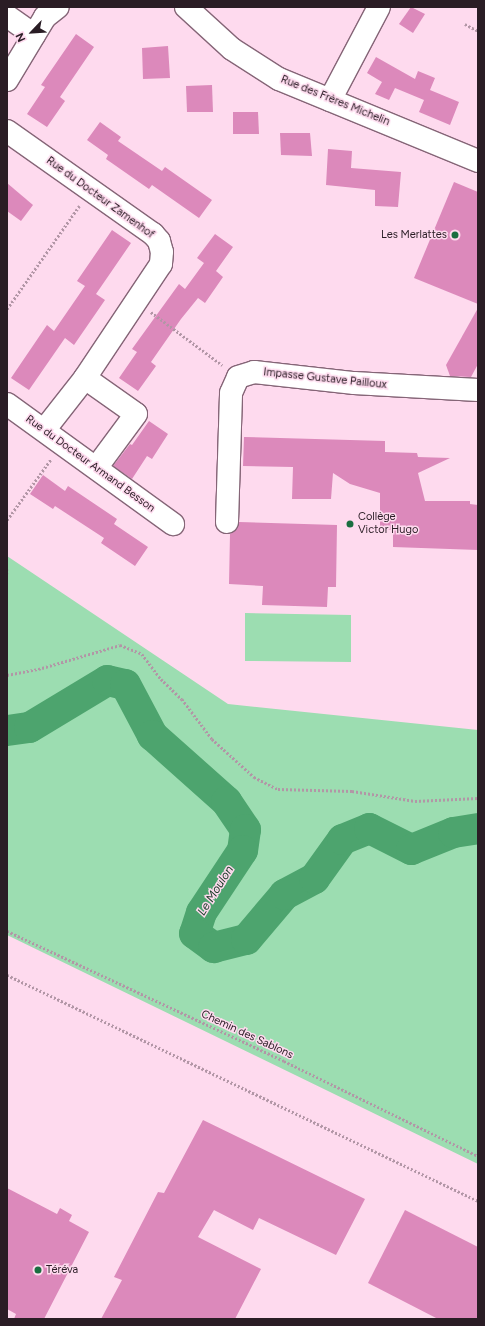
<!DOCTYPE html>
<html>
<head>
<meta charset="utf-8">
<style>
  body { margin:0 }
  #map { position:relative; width:485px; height:1326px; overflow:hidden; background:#fedaee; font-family:Figtree,sans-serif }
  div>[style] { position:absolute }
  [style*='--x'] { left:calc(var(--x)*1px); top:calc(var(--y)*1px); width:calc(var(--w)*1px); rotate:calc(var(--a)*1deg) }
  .green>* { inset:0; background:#9cddb1 }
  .river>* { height:31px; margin:-15.5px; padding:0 15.5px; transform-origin:15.5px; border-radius:15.5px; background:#4da46e }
  .building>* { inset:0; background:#dc89bb }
  .path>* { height:2.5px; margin-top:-1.25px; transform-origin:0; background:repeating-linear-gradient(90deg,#b296a6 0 2px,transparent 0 4px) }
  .roads { filter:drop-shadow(1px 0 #856577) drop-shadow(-1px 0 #856577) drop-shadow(0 1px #856577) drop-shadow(0 -1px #856577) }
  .minor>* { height:22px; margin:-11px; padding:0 11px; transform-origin:11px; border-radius:11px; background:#fff }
  .dots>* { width:11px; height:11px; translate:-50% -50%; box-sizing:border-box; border:2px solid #fedaee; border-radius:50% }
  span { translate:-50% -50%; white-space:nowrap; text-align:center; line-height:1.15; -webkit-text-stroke:3px #fedaee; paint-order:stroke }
  .street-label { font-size:11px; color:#2a1d25 }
  .poi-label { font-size:11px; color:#2a1d25 }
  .right { translate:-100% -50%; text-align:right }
  .left { translate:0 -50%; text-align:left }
  .water-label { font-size:12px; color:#153a24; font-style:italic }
  .frame { position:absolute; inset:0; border:8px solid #2a1d25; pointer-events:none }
  .north { position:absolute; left:12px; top:12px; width:40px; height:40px; -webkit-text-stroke:3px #fedaee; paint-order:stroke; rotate:245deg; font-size:11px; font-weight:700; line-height:16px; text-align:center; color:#2a1d25 }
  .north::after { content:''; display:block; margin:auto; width:14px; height:18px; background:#2a1d25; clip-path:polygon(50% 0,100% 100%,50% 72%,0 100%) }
</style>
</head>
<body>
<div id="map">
  <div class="green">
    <i style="clip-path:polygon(7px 556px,228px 704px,478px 730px,478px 1164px,7px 935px)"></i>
    <i style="clip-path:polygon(245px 613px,351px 615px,351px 662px,245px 661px)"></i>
  </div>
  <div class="river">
    <i style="--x:7;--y:730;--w:22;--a:-8"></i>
    <i style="--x:29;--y:727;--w:91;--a:-31.1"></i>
    <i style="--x:107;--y:680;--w:18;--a:13"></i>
    <i style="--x:125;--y:684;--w:58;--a:62.1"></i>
    <i style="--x:152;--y:735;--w:99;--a:41.7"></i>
    <i style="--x:226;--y:801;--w:34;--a:56"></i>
    <i style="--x:245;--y:829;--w:21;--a:98"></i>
    <i style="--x:242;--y:850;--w:74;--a:123.5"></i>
    <i style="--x:201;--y:912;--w:22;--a:108"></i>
    <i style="--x:194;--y:933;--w:24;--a:36"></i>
    <i style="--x:213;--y:947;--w:34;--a:-14"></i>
    <i style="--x:246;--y:939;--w:59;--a:-49.8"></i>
    <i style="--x:284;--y:894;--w:34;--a:-28"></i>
    <i style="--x:314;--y:878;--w:48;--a:-54.3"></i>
    <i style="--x:342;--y:839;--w:29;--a:-22"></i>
    <i style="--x:369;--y:828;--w:47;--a:26.6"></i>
    <i style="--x:411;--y:849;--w:45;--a:-22"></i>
    <i style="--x:453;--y:832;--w:25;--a:-9"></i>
  </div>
  <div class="building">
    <i style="clip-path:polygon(411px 7px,425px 14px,413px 33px,399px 24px)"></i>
    <i style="clip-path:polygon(76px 34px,94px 47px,60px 97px,65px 101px,47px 127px,27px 114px,45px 87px,41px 85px)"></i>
    <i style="clip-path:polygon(168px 46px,170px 78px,143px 79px,142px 48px)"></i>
    <i style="clip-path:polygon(376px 57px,415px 79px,418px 71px,435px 78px,430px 90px,459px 102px,450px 125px,419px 112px,424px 100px,395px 88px,389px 100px,375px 94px,382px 82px,367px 73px)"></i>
    <i style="clip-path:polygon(212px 85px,213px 112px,187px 112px,186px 86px)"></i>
    <i style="clip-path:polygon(233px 112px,258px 112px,259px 134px,233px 134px)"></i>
    <i style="clip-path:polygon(100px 122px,121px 137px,118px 141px,162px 171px,165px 167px,212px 200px,199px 218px,152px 185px,149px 189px,106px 159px,108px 155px,87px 140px)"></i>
    <i style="clip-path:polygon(280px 133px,310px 133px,312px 156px,281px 155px)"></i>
    <i style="clip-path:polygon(328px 149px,352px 151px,351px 168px,401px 172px,398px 207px,375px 206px,375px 190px,326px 185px)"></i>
    <i style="clip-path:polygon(454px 182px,478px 192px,478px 304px,414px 278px)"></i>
    <i style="clip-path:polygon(7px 183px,33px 205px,21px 221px,7px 211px)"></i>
    <i style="clip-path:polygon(112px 230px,131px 243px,96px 294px,105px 300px,74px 345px,65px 338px,29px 390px,11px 378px,47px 325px,54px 331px,85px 286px,77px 281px)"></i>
    <i style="clip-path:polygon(215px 234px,233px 247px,216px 271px,223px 277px,205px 303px,198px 298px,181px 319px,151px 362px,156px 366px,138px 391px,119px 378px,137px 352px,132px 349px,179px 284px,185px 289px,204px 263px,197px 258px)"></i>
    <i style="clip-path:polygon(478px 308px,478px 364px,471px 377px,450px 376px,446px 365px)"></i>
    <i style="clip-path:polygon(149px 421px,168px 434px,152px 459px,147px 456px,132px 479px,113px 466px,130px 444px,132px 445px)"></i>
    <i style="clip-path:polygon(244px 437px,385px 441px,385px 452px,417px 453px,418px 457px,450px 458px,418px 473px,425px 501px,470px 501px,470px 504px,478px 505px,478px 550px,393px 547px,393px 531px,380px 526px,380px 493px,350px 484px,333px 473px,331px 499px,292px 499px,293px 467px,243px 466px)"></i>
    <i style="clip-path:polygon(43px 475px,65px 491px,68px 486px,117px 519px,114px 524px,148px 547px,135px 566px,101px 543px,104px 538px,55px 506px,53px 509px,30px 494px)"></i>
    <i style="clip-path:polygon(239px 522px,337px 525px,336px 587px,328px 587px,327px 607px,262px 605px,263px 586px,229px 584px,230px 534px,237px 529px)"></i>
    <i style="clip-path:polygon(203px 1120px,365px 1199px,336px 1255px,259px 1218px,253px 1230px,214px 1210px,198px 1237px,261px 1269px,235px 1319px,101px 1319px,122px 1280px,114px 1277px,158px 1192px,164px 1193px)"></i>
    <i style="clip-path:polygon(7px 1188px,57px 1214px,60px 1208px,72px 1215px,69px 1221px,89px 1232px,44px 1319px,14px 1319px,16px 1314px,7px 1309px)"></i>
    <i style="clip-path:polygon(405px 1210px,478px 1247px,478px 1319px,438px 1319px,368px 1283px)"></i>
  </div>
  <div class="path">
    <i style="--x:465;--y:24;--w:15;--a:28"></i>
    <i style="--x:7;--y:309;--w:126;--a:-55"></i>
    <i style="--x:151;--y:312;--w:89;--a:36.7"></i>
    <i style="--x:7;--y:520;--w:75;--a:-54.2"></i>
    <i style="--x:7;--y:569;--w:5;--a:90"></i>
    <i style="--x:7;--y:675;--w:36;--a:-11"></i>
    <i style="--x:42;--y:668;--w:81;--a:-16.4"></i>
    <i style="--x:120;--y:645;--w:24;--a:22"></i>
    <i style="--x:142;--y:654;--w:31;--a:53"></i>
    <i style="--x:161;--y:679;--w:29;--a:44"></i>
    <i style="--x:182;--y:699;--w:50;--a:53.1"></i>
    <i style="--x:212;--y:739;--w:57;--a:42.1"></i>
    <i style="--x:254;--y:777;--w:27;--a:27"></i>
    <i style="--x:278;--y:789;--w:74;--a:1.5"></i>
    <i style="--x:352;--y:791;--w:64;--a:9"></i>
    <i style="--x:415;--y:801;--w:63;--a:-2.7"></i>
    <i style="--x:7;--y:931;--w:306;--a:25.1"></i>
    <i style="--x:284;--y:1061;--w:216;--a:26.1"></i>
    <i style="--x:7;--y:975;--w:522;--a:25.63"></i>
  </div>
  <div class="roads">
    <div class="minor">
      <i style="--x:186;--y:7;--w:62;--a:42.4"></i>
      <i style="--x:232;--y:49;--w:56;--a:32.6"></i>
      <i style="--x:279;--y:79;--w:215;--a:22.4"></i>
      <i style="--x:7;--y:16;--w:33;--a:35"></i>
      <i style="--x:7;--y:80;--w:74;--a:-58.9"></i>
      <i style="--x:45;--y:17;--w:16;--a:-38"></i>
      <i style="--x:330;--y:100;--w:105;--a:-62.2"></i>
      <i style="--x:7;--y:131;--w:179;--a:35.2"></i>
      <i style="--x:153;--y:234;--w:9;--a:49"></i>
      <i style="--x:159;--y:241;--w:11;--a:75"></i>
      <i style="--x:162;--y:252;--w:12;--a:95"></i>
      <i style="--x:161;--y:264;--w:137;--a:123.7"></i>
      <i style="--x:85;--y:378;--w:65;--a:128.1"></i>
      <i style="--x:85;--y:378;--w:62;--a:35.2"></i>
      <i style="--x:136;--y:414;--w:67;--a:126.5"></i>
      <i style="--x:7;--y:404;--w:205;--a:35.9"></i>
      <i style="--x:227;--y:522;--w:129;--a:-88.2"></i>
      <i style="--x:231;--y:393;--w:17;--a:-66"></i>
      <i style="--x:238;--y:377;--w:17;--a:-17"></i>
      <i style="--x:254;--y:372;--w:101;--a:6.3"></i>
      <i style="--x:354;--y:383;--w:124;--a:3.2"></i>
    </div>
  </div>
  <div class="dots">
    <i style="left:455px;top:235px;background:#1a6e40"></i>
    <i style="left:350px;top:524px;background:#1a6e40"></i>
    <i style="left:38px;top:1270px;background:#1a6e40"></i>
  </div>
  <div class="street-label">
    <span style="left:335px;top:101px;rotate:22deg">Rue des Frères Michelin</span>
    <span style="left:100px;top:198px;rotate:36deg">Rue du Docteur Zamenhof</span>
    <span style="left:325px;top:379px;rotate:6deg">Impasse Gustave Pailloux</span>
    <span style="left:90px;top:464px;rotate:36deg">Rue du Docteur Armand Besson</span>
    <span style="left:247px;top:1035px;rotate:25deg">Chemin des Sablons</span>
  </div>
  <div class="poi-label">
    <span class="right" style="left:447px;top:235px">Les Merlattes</span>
    <span class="left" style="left:358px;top:524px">Collège<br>Victor Hugo</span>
    <span class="left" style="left:46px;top:1270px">Téréva</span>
  </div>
  <div class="water-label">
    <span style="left:216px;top:891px;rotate:-58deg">Le Moulon</span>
  </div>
  <div class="frame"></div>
  <div class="north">N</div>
</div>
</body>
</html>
